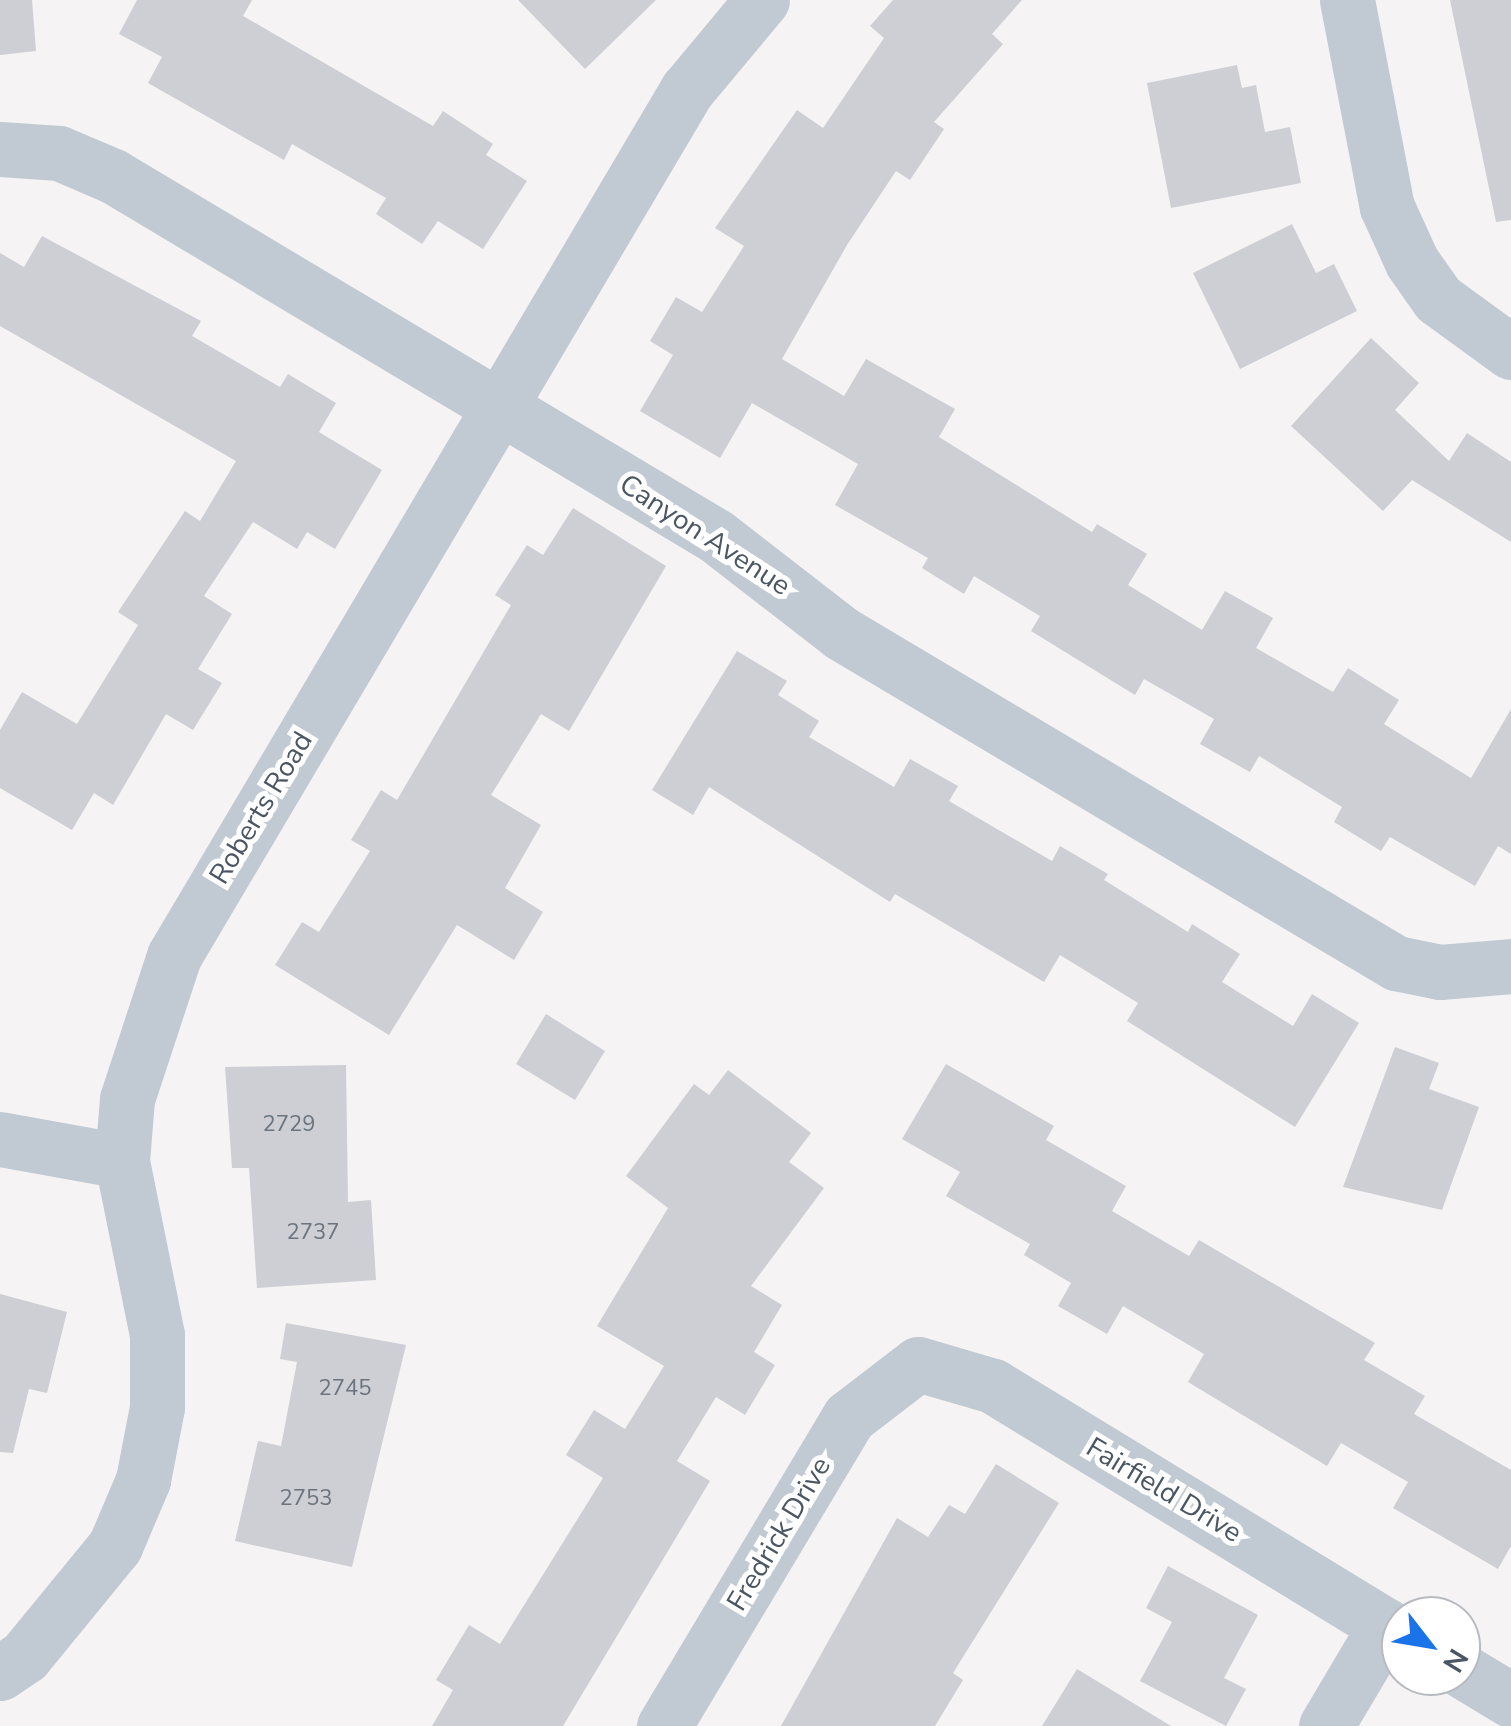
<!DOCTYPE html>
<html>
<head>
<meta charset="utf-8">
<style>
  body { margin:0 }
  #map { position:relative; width:1511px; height:1726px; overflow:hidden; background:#f5f3f3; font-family:"Nunito Sans",sans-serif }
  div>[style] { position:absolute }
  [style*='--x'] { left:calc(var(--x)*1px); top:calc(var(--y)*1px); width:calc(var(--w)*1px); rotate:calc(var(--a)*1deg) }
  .building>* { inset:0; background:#cdcfd5 }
  .minor>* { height:55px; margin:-27.5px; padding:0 27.5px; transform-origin:27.5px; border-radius:27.5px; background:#c1cad2 }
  span { translate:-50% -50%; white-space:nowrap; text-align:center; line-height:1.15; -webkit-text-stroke:10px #fff; paint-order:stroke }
  .number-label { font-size:22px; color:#6b747e }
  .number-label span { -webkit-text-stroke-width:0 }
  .street-label { font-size:28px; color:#4a5661 }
  .north { position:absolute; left:1381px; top:1596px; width:100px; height:100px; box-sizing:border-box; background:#fff; border:2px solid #b7bbc0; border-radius:50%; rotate:121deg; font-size:28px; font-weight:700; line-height:40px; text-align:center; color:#4a5661 }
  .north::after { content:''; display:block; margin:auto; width:35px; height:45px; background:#1a73e8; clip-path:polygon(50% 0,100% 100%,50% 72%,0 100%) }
</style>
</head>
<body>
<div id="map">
  <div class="building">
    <i style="clip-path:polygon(0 0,32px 0,36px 51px,0 55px)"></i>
    <i style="clip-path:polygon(137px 0,252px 0,243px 16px,433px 126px,443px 111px,493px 144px,486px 155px,527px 181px,483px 249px,438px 221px,422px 244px,376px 214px,386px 198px,292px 144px,284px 160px,148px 83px,162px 57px,119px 34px)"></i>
    <i style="clip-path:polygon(518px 0,656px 0,585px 69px)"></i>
    <i style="clip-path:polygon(893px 0,1022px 0,992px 34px,1003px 44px,934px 122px,944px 129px,910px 180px,896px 171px,847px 245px,782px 359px,844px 396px,866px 359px,955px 409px,939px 437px,1092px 532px,1097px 524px,1147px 554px,1128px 585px,1202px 630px,1225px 591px,1273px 618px,1256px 648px,1333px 692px,1348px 668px,1399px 700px,1384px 724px,1471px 778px,1511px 709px,1511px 854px,1498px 846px,1475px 886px,1390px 837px,1381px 851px,1334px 822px,1342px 807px,1259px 756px,1250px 772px,1200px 744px,1214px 719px,1144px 679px,1135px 695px,1031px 631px,1040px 616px,974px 576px,964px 594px,922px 568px,928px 558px,835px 505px,858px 464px,752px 403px,720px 458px,640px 411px,673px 355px,650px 341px,676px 297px,702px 312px,744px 246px,715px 228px,797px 110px,823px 128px,884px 38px,870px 26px)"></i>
    <i style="clip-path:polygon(1450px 0,1511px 0,1511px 220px,1496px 222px)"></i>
    <i style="clip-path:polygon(1237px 65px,1242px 88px,1256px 85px,1265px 132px,1290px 127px,1301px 183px,1171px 208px,1147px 83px)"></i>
    <i style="clip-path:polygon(1292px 224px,1316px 273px,1334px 264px,1357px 311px,1240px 369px,1193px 273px)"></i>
    <i style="clip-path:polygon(42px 236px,201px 321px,192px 336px,280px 387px,288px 374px,336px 403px,319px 432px,382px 470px,335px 549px,307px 532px,297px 549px,253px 522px,204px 596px,232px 614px,198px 669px,222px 683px,193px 730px,166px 714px,113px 805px,94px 793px,72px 830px,0 788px,0 730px,22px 692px,77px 724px,138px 625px,118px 612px,185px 511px,200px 521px,236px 461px,0 326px,0 253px,24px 267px)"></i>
    <i style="clip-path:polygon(1371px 338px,1419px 383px,1395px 410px,1449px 461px,1467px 433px,1511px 462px,1511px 542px,1412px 480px,1383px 511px,1291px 426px)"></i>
    <i style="clip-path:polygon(573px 508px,666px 566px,569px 731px,541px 714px,491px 795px,541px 825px,505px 888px,543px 912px,514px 960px,457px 925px,389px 1035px,275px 965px,302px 922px,319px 932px,370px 851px,351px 840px,381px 790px,397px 800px,511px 605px,495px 595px,527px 545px,543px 555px)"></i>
    <i style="clip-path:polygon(737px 651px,787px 681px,778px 695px,819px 721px,809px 737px,894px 787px,910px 759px,958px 786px,949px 801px,1052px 861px,1060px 846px,1108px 874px,1104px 880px,1188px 932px,1192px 924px,1240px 954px,1222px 982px,1293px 1026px,1312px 994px,1359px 1023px,1295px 1127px,1127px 1021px,1138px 1003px,1060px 955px,1044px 982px,895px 894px,890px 902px,709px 787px,693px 815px,652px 790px)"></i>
    <i style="clip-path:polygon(546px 1014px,605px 1051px,575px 1100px,516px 1064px)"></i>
    <i style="clip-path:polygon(1395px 1047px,1439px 1063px,1429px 1089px,1479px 1107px,1442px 1210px,1343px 1187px)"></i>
    <i style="clip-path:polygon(946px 1064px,1054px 1126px,1046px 1140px,1126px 1186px,1112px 1211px,1189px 1256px,1199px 1240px,1375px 1343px,1364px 1360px,1425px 1396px,1414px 1414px,1511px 1470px,1511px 1546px,1498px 1569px,1393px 1508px,1408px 1482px,1341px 1443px,1327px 1466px,1188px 1382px,1204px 1354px,1123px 1306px,1107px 1334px,1058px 1306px,1071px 1283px,1024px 1255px,1030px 1244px,946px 1196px,960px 1172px,902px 1139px)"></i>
    <i style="clip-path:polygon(346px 1065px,348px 1202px,371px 1200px,376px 1280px,257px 1288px,249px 1168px,232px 1168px,225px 1067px)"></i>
    <i style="clip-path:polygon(728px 1070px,811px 1133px,789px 1162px,824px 1188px,751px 1286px,782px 1305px,754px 1352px,775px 1365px,745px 1415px,716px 1397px,677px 1461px,710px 1481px,563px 1726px,432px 1726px,453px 1690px,436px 1680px,469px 1625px,500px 1644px,603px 1478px,566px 1455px,594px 1410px,625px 1429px,664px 1366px,597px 1326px,668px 1208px,626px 1176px,694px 1084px,709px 1095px)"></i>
    <i style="clip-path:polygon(0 1294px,67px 1312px,47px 1393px,29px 1389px,13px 1453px,0 1452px)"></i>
    <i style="clip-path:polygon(286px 1323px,406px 1345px,352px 1567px,235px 1541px,258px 1441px,281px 1446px,297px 1362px,280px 1359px)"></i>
    <i style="clip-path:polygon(996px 1464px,1059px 1503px,953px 1673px,963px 1680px,935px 1726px,781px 1726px,897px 1518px,928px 1537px,949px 1505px,965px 1514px)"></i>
    <i style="clip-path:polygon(1168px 1566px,1258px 1615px,1224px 1678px,1246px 1689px,1226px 1726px,1140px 1681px,1172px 1622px,1146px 1608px)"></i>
    <i style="clip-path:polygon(1077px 1669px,1171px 1726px,1042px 1726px)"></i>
  </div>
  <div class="minor">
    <i style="--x:1347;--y:0;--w:211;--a:79.1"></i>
    <i style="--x:1387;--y:207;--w:60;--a:65.6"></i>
    <i style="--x:1412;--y:262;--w:45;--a:54.9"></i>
    <i style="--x:1438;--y:299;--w:90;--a:36"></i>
    <i style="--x:0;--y:149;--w:59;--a:3.9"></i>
    <i style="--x:59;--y:153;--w:59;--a:23.1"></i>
    <i style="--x:113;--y:176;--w:702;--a:30.84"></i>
    <i style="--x:716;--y:536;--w:158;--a:37.8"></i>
    <i style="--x:841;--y:633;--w:646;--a:30.74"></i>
    <i style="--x:1396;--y:963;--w:45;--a:11.6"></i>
    <i style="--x:1440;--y:972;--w:71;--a:-4.8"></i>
    <i style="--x:0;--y:1139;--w:124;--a:10.2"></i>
    <i style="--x:1461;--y:1670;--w:58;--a:31"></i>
    <i style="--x:0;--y:1673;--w:30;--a:-34"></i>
    <i style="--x:25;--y:1656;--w:142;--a:-50.7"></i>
    <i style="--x:115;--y:1546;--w:72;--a:-67"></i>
    <i style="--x:143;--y:1480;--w:74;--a:-79.1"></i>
    <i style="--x:157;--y:1407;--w:72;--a:-90"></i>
    <i style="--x:157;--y:1335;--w:177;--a:-101.4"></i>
    <i style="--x:122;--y:1161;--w:62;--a:-85.4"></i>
    <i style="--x:127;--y:1099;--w:151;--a:-71.8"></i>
    <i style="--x:174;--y:956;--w:1007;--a:-59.36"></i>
    <i style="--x:687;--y:90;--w:117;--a:-50.2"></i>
    <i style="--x:664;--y:1726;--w:360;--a:-59.1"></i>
    <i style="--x:849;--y:1417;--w:87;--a:-37.5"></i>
    <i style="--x:918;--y:1364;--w:78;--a:16.3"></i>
    <i style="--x:993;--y:1386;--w:478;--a:31.4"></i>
    <i style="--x:1326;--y:1726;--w:117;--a:-59.3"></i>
  </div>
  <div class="number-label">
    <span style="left:289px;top:1125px">2729</span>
    <span style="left:313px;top:1233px">2737</span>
    <span style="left:345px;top:1389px">2745</span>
    <span style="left:306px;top:1499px">2753</span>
  </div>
  <div class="street-label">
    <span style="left:705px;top:535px;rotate:33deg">Canyon Avenue</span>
    <span style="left:261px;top:808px;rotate:-59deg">Roberts Road</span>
    <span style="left:1164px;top:1490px;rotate:31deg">Fairfield Drive</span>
    <span style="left:779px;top:1534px;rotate:-59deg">Fredrick Drive</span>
  </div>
  <div class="north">N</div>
</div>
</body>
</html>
